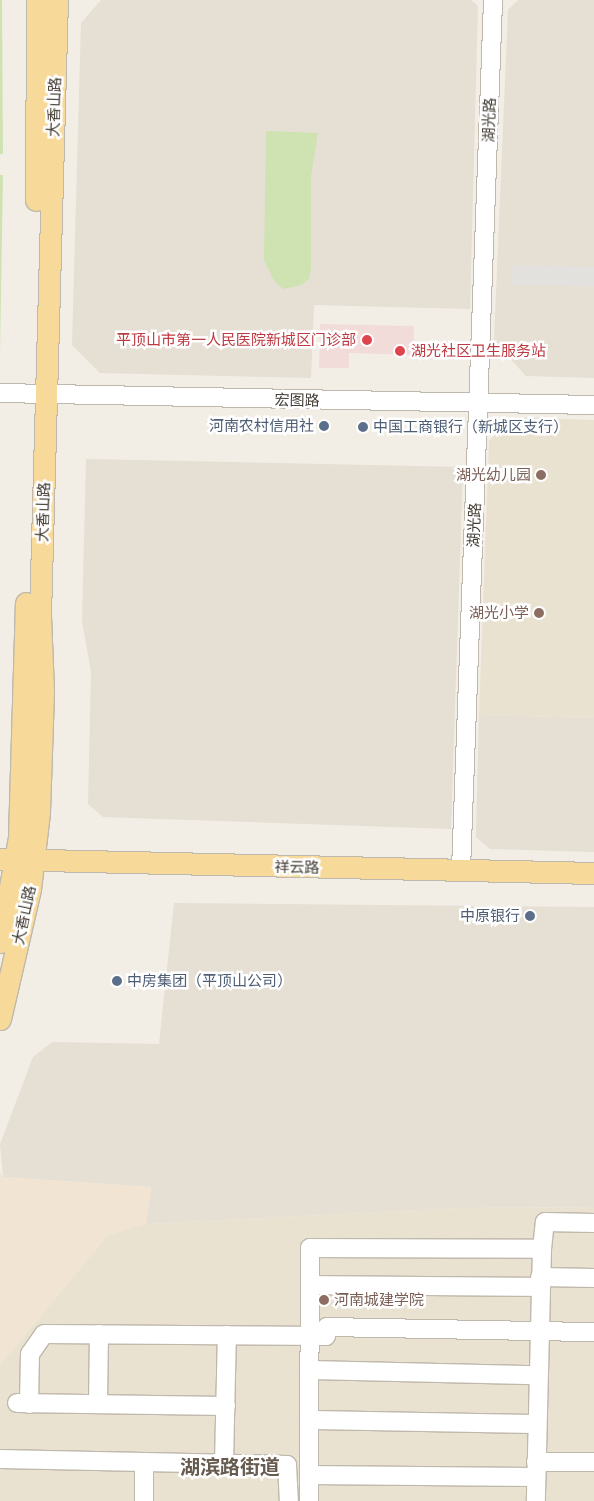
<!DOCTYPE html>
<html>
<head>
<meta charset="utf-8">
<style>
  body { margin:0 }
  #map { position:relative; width:594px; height:1501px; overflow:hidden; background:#f2eee6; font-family:Poppins,"Noto Sans SC",sans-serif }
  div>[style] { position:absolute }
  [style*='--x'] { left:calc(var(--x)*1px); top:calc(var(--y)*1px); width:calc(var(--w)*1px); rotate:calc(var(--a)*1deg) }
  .residential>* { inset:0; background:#e5dfd4 }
  .commercial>* { inset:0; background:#f2e4d2 }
  .education>* { inset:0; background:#eae2d1 }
  .medical>* { inset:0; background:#f2dcda }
  .green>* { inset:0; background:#cee3b1 }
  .parking>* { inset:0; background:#e3e1de }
  .roads { filter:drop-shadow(1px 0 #bfb8ac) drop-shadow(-1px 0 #bfb8ac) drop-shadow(0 1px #bfb8ac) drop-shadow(0 -1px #bfb8ac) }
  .minor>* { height:18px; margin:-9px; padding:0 9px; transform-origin:9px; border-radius:9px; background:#fff }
  .major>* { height:21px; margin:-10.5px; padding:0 10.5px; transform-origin:10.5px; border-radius:10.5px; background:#f7d99a }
  .dots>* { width:14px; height:14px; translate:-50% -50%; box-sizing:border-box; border:2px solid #fff; border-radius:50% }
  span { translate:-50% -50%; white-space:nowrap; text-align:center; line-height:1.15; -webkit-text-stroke:5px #fff; paint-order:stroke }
  .street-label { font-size:15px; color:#443e36 }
  .health-label { font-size:15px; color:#be3a42 }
  .right { translate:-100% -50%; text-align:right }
  .left { translate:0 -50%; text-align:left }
  .service-label { font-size:15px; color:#4e5e75 }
  .education-label { font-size:15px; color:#785e54 }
  .district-label { font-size:20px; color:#665b4e; font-weight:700 }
</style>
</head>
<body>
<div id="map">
  <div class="residential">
    <i style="clip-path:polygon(101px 0,471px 0,478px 6px,470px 309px,314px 305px,311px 378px,100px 373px,72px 345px,81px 23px)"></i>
    <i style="clip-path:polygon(518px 0,594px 0,594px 378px,526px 376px,494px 341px,508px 10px)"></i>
    <i style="clip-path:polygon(86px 459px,463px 467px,451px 829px,103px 817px,88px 804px,91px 672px,82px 621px)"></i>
    <i style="clip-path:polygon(479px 715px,594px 718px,594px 852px,490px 849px,476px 837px)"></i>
    <i style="clip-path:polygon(174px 903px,594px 907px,594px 1207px,458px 1208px,146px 1224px,151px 1187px,3px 1177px,0 1144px,33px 1057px,52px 1042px,159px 1044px)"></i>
  </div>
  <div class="commercial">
    <i style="clip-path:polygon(0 1172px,3px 1177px,151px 1187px,146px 1224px,108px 1235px,0 1365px)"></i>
  </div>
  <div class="education">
    <i style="clip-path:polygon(514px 417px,594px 420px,594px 718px,479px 715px,489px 441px)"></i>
    <i style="clip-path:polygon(594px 1207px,594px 1501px,0 1501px,0 1365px,108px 1235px,146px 1224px,458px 1208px)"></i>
  </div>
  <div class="medical">
    <i style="clip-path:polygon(320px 324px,414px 326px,413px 355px,349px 353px,349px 368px,319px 368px)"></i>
  </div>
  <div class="green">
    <i style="clip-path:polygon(0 0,2px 0,3px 154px,0 154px)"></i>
    <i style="clip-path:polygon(266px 131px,318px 133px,311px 176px,311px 267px,309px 279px,301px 285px,283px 289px,273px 279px,264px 260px)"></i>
    <i style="clip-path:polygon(0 175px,3px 175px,0 355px)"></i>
  </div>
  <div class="parking">
    <i style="clip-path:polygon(513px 265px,594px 267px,594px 286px,512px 285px)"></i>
  </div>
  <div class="roads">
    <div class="minor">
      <i style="--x:0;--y:393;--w:594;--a:1.16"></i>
      <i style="--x:461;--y:870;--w:871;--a:-87.89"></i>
      <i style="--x:542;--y:1249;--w:27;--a:-84"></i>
      <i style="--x:545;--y:1222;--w:49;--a:1.2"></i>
      <i style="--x:540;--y:1277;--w:54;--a:1.1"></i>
      <i style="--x:310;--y:1285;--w:229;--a:0.5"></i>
      <i style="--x:309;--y:1370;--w:229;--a:1.3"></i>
      <i style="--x:17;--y:1403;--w:209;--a:0.8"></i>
      <i style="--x:29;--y:1404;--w:50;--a:-88.9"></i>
      <i style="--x:30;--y:1354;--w:24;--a:-55"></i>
      <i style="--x:44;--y:1334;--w:282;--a:0.4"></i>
      <i style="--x:326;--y:1336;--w:9;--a:-84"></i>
      <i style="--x:327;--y:1327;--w:267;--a:1.1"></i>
      <i style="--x:98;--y:1404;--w:70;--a:-89.2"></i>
      <i style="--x:309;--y:1420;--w:228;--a:1"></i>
      <i style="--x:0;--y:1459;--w:144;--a:1.2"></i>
      <i style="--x:536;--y:1462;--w:58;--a:0"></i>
      <i style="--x:224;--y:1463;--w:128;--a:-88.7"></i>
      <i style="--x:309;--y:1475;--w:227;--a:0.5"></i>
      <i style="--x:144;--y:1501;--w:39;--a:-90"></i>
      <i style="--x:144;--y:1462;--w:143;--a:1.2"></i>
      <i style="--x:287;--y:1465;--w:36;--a:87"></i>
      <i style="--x:309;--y:1501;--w:253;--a:-89.8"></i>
      <i style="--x:310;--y:1248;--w:232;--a:0.2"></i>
      <i style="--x:542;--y:1249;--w:252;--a:91.4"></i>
    </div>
    <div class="major">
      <i style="--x:36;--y:200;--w:200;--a:-89.7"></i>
      <i style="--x:0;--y:859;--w:594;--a:1.35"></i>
      <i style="--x:0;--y:942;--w:107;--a:-79.7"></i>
      <i style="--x:19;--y:837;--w:234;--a:-88.3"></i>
      <i style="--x:0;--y:1019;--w:133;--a:-77"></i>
      <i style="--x:30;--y:889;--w:78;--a:-83.3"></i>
      <i style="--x:39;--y:812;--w:121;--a:-88.1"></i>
      <i style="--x:43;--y:691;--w:76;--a:-92.3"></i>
      <i style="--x:40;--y:615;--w:615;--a:-88.42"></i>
    </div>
  </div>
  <div class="dots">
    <i style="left:367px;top:340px;background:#e0444e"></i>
    <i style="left:400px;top:351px;background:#e0444e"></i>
    <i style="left:324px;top:426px;background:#5c6f8a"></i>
    <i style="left:363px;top:427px;background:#5c6f8a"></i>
    <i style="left:541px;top:475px;background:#8d6e63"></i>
    <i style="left:539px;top:613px;background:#8d6e63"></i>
    <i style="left:530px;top:916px;background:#5c6f8a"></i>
    <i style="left:117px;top:981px;background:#5c6f8a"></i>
    <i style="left:324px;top:1300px;background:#8d6e63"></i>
  </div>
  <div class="street-label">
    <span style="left:54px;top:107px;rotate:-88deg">大香山路</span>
    <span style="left:489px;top:120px;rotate:-88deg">湖光路</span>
    <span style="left:297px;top:400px;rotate:1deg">宏图路</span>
    <span style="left:43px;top:512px;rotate:-88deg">大香山路</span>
    <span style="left:474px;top:525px;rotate:-88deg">湖光路</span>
    <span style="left:297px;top:867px;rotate:1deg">祥云路</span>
    <span style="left:24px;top:915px;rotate:-78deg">大香山路</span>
  </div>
  <div class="health-label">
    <span class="right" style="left:356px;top:340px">平顶山市第一人民医院新城区门诊部</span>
    <span class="left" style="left:411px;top:351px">湖光社区卫生服务站</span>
  </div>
  <div class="service-label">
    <span class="right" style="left:314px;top:426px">河南农村信用社</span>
    <span class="left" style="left:373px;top:427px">中国工商银行（新城区支行）</span>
    <span class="right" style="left:520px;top:916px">中原银行</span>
    <span class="left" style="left:127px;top:981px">中房集团（平顶山公司）</span>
  </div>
  <div class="education-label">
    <span class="right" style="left:531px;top:475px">湖光幼儿园</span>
    <span class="right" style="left:529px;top:613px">湖光小学</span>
    <span class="left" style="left:334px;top:1300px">河南城建学院</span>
  </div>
  <div class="district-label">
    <span style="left:230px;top:1467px">湖滨路街道</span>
  </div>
</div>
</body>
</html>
